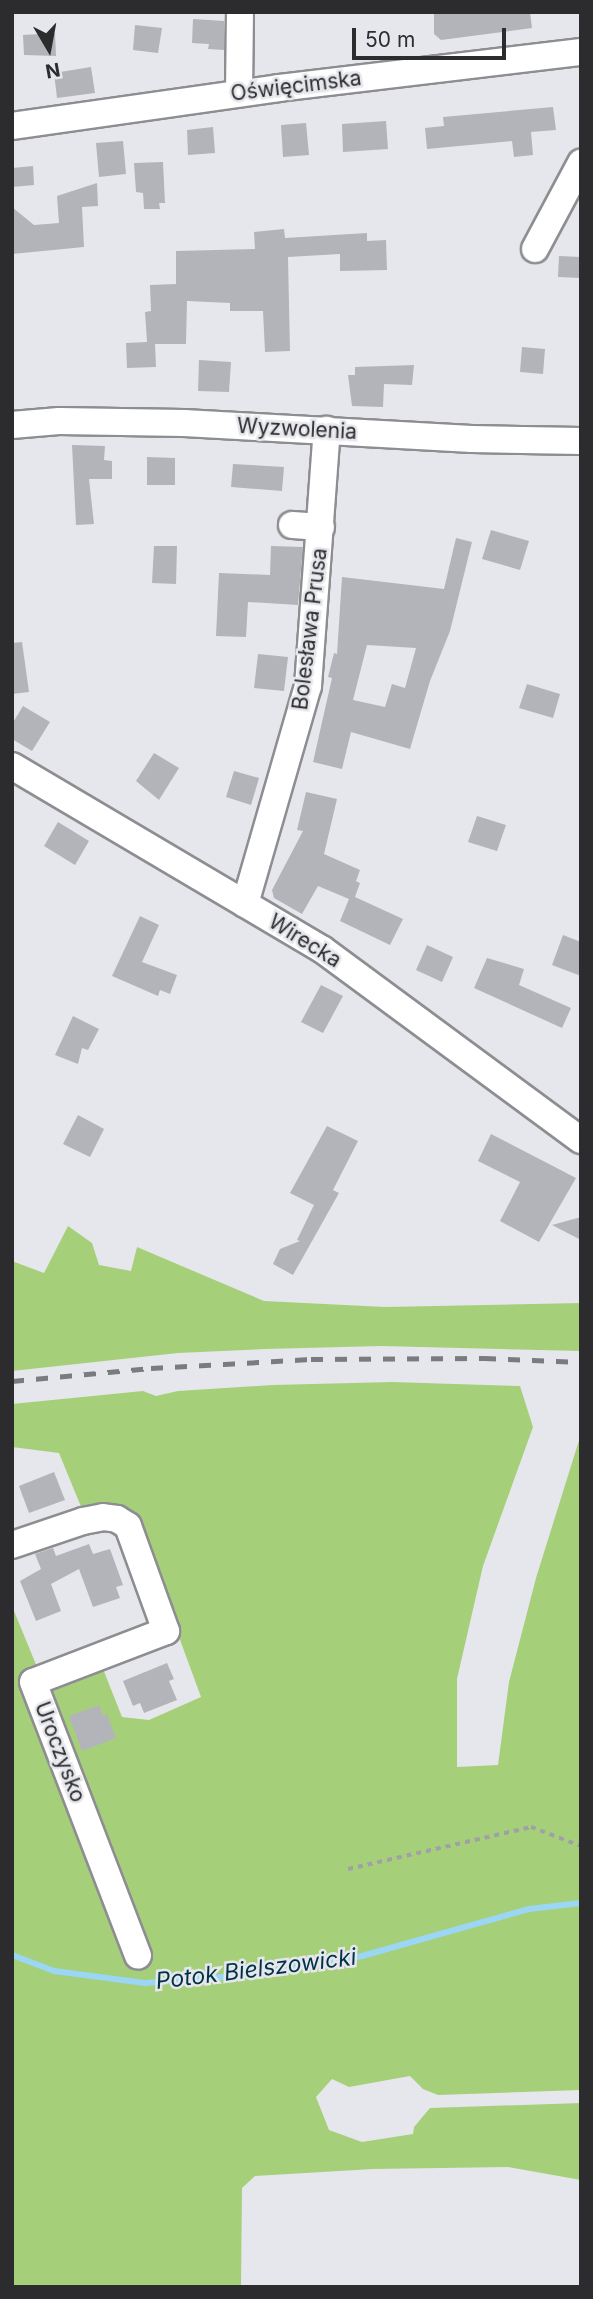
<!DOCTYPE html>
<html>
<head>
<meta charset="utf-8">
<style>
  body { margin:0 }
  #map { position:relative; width:593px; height:2299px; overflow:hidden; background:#e6e7ec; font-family:Inter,sans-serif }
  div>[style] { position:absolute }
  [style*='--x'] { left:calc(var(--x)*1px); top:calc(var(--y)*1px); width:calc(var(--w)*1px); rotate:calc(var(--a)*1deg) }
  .green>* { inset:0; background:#a6cf7a }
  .stream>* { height:6px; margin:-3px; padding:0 3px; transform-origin:3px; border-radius:3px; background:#9bd6f5 }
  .building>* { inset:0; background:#b3b4b9 }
  .path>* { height:3.5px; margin-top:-1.75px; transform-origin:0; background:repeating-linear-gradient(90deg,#a0a1a5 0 5px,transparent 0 10px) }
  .roads { filter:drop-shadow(2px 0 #8d8d92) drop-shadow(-2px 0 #8d8d92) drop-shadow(0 2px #8d8d92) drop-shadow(0 -2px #8d8d92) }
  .minor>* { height:26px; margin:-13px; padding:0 13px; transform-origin:13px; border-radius:13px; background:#fff }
  .rail>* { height:5px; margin-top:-2.5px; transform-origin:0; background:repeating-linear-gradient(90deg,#7a7b7e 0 12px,transparent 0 24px) }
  span { translate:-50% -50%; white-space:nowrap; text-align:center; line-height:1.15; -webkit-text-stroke:5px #e6e7ec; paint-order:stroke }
  .street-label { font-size:21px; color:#2c2c2e }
  .water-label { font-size:23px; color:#003247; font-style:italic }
  .frame { position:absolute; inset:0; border:14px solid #2c2c2e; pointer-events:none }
  .north { position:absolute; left:14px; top:14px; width:70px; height:70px; -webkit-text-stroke:5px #e6e7ec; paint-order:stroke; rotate:170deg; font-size:19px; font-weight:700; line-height:28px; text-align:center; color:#2c2c2e }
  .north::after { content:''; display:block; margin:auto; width:24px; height:32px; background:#2c2c2e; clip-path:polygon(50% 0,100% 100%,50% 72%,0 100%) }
  .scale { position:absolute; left:352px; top:28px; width:154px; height:32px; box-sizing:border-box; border:4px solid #2c2c2e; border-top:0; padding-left:9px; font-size:21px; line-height:24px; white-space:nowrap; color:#2c2c2e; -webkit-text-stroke:5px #e6e7ec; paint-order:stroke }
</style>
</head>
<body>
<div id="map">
  <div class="green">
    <i style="clip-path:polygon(68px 1226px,92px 1243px,99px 1265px,131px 1271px,137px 1247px,264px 1301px,385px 1307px,581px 1303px,581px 1351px,381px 1346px,265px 1349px,178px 1353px,12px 1371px,12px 1261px,44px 1273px)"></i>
    <i style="clip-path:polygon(392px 1382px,520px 1386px,533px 1427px,483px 1566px,457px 1679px,457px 1767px,498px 1765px,509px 1682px,536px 1578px,581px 1434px,581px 2090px,438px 2095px,423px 2089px,410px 2076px,349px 2087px,332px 2079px,316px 2097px,329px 2130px,362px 2142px,413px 2134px,414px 2127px,430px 2108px,581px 2103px,581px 2180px,508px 2167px,373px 2169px,255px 2176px,242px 2188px,241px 2287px,12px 2287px,12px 1606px,37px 1667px,94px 1646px,122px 1717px,149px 1720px,201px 1697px,136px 1520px,84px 1514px,59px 1453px,12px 1447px,12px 1404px,143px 1391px,156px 1396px,178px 1391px,273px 1385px)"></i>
  </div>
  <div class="stream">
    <i style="--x:12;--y:1955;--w:45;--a:20.9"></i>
    <i style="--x:54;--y:1971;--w:92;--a:7.5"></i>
    <i style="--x:145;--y:1983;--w:105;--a:-4.4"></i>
    <i style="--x:250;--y:1975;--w:114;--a:-9.6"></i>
    <i style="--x:362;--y:1956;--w:173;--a:-15.7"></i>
    <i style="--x:529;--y:1909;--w:52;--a:-6.6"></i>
  </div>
  <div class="building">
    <i style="clip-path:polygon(434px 12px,530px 12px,532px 28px,441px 40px,434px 34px)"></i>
    <i style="clip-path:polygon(193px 19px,224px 21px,224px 50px,208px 49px,209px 44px,192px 43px)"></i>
    <i style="clip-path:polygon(135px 25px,162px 28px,158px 53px,133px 50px)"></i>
    <i style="clip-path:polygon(55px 33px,56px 56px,24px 55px,23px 35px)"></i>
    <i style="clip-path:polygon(91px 67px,95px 93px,57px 98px,54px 73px)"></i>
    <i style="clip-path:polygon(553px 107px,556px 130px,531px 132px,533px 155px,514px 157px,512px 141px,427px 149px,425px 128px,444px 126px,443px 117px)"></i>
    <i style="clip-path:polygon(386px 121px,388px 149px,343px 152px,342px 124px)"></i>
    <i style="clip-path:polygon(306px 123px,309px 155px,283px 157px,281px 125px)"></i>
    <i style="clip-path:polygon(213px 127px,215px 153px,188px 155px,187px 130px)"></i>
    <i style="clip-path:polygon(123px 141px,126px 174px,99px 177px,96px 143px)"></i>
    <i style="clip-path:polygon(163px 162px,165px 203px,159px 203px,160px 209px,144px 209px,143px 193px,136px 192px,134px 163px)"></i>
    <i style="clip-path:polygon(33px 166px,34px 185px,12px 187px,12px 168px)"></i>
    <i style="clip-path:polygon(97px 183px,98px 206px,82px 207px,84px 247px,12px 254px,12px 207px,34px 225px,59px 223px,57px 196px)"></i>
    <i style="clip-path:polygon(284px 229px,285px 238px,367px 233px,367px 241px,386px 240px,387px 270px,340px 271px,340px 254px,288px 257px,290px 351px,265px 352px,263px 311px,230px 311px,230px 303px,187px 301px,186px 344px,155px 344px,156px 367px,127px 368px,126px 343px,147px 342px,145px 312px,151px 311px,150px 285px,176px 284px,176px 251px,255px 249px,254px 232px)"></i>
    <i style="clip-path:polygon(559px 256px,581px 257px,581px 278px,558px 277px)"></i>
    <i style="clip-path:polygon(522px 347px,545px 349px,543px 374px,520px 372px)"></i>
    <i style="clip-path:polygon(199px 360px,231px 362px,229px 392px,198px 391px)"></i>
    <i style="clip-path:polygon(414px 365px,412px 385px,384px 384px,383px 407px,352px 406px,348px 375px,355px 375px,355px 367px)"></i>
    <i style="clip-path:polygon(72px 445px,105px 446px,104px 460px,112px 461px,112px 479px,89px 479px,94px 524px,76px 525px)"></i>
    <i style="clip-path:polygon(147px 457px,175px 458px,175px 485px,147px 485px)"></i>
    <i style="clip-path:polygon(233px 464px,284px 467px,282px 491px,231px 487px)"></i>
    <i style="clip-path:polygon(491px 530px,529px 541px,520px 570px,482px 559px)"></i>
    <i style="clip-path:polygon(evenodd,456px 538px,472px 542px,450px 631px,430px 681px,410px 749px,351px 732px,342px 769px,313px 762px,332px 678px,328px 677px,334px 653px,337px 654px,342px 577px,444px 589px,456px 538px,367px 645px,416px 648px,405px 688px,392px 684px,385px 707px,353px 700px,367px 645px)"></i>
    <i style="clip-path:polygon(154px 546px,177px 546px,176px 584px,152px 583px)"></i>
    <i style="clip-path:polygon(271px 546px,303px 547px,298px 605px,248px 602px,246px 637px,216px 636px,219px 573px,270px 575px)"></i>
    <i style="clip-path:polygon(22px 642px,29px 692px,12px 694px,12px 643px)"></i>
    <i style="clip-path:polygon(258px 654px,288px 657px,284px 691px,254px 688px)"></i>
    <i style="clip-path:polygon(527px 684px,560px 694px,553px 718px,519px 708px)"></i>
    <i style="clip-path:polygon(23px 706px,50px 722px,32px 751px,12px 739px,12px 724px)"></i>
    <i style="clip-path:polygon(154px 753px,179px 768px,159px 800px,136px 781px)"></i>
    <i style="clip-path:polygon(234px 771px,259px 778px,251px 805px,226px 797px)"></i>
    <i style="clip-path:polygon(306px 792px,337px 799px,324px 854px,360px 870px,356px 881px,360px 883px,355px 897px,403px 919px,390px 945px,340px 921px,349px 899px,318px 886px,302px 914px,274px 898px,272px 890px,303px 831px,297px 830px)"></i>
    <i style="clip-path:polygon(477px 816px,506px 825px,497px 851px,468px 842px)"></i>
    <i style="clip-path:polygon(58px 822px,89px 841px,75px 865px,44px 846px)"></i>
    <i style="clip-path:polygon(140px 916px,159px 925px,142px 962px,177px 975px,170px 994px,160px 990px,158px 996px,112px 976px)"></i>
    <i style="clip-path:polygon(563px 935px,581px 942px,581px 976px,552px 965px)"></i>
    <i style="clip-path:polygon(427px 945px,453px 957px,442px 982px,416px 970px)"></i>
    <i style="clip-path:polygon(487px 958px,524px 969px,519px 985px,571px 1008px,562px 1028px,474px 988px)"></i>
    <i style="clip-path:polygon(321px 985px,343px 996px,323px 1033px,301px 1022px)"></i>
    <i style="clip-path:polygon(73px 1016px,99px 1029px,88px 1050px,82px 1048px,78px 1064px,55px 1055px)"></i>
    <i style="clip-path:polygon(78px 1115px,104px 1129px,90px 1157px,63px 1144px)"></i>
    <i style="clip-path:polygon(327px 1126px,358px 1141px,333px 1190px,339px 1193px,293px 1275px,273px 1264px,280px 1249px,300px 1241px,297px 1240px,314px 1205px,290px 1193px)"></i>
    <i style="clip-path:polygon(491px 1134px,576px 1178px,539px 1242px,500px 1221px,520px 1182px,478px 1161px)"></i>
    <i style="clip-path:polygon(581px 1217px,581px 1240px,552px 1225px)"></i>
    <i style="clip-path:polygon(54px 1472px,65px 1500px,29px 1513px,19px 1486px)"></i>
    <i style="clip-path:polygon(89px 1544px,93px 1554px,110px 1549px,123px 1585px,116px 1587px,120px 1598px,93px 1607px,79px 1569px,51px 1584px,61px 1611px,36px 1621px,20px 1581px,41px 1569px,35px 1554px,53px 1548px,56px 1556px)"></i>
    <i style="clip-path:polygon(167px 1663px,174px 1679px,169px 1681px,177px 1700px,144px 1713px,140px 1703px,133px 1706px,123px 1681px)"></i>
    <i style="clip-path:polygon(99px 1705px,103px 1716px,107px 1714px,116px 1738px,82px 1751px,69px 1716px)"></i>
  </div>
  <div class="path">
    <i style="--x:348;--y:1869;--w:188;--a:-12.9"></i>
    <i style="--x:531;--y:1827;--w:53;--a:20.8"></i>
  </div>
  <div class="roads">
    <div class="minor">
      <i style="--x:239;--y:93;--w:81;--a:-89.3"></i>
      <i style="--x:12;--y:126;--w:269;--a:-8.1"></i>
      <i style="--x:278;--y:88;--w:305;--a:-6.8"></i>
      <i style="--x:535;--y:249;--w:98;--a:-61.9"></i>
      <i style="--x:12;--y:425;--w:47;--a:-4.9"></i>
      <i style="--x:59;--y:421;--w:125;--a:0.9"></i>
      <i style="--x:184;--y:423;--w:288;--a:3.2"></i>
      <i style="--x:472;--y:439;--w:109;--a:1.1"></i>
      <i style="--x:292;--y:525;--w:29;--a:4"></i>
      <i style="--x:12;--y:766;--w:361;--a:30.6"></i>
      <i style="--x:323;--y:950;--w:320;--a:36.4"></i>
      <i style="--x:245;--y:904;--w:227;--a:-73.9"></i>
      <i style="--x:308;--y:686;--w:257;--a:-85.8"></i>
      <i style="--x:12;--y:1545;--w:75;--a:-18.7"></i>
      <i style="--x:83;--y:1521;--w:20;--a:-11"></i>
      <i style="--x:103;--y:1517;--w:14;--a:8"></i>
      <i style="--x:117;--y:1519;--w:13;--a:32"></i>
      <i style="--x:128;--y:1526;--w:112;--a:70.1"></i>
      <i style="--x:166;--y:1631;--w:142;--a:159"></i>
      <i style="--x:33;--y:1682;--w:293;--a:69"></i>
    </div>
  </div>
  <div class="rail">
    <i style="--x:12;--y:1381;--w:140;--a:-5.3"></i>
    <i style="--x:151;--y:1368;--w:160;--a:-3.2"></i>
    <i style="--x:311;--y:1359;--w:173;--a:-0.3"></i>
    <i style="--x:484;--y:1358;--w:97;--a:2.4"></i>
  </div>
  <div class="street-label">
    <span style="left:296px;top:86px;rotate:-7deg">Oświęcimska</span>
    <span style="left:297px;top:429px;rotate:3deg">Wyzwolenia</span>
    <span style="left:310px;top:629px;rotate:-83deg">Bolesława Prusa</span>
    <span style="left:305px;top:941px;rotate:32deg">Wirecka</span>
    <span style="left:60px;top:1752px;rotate:69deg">Uroczysko</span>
  </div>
  <div class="water-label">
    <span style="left:256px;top:1969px;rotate:-7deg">Potok Bielszowicki</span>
  </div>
  <div class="frame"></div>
  <div class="north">N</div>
  <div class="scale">50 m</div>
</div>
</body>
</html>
